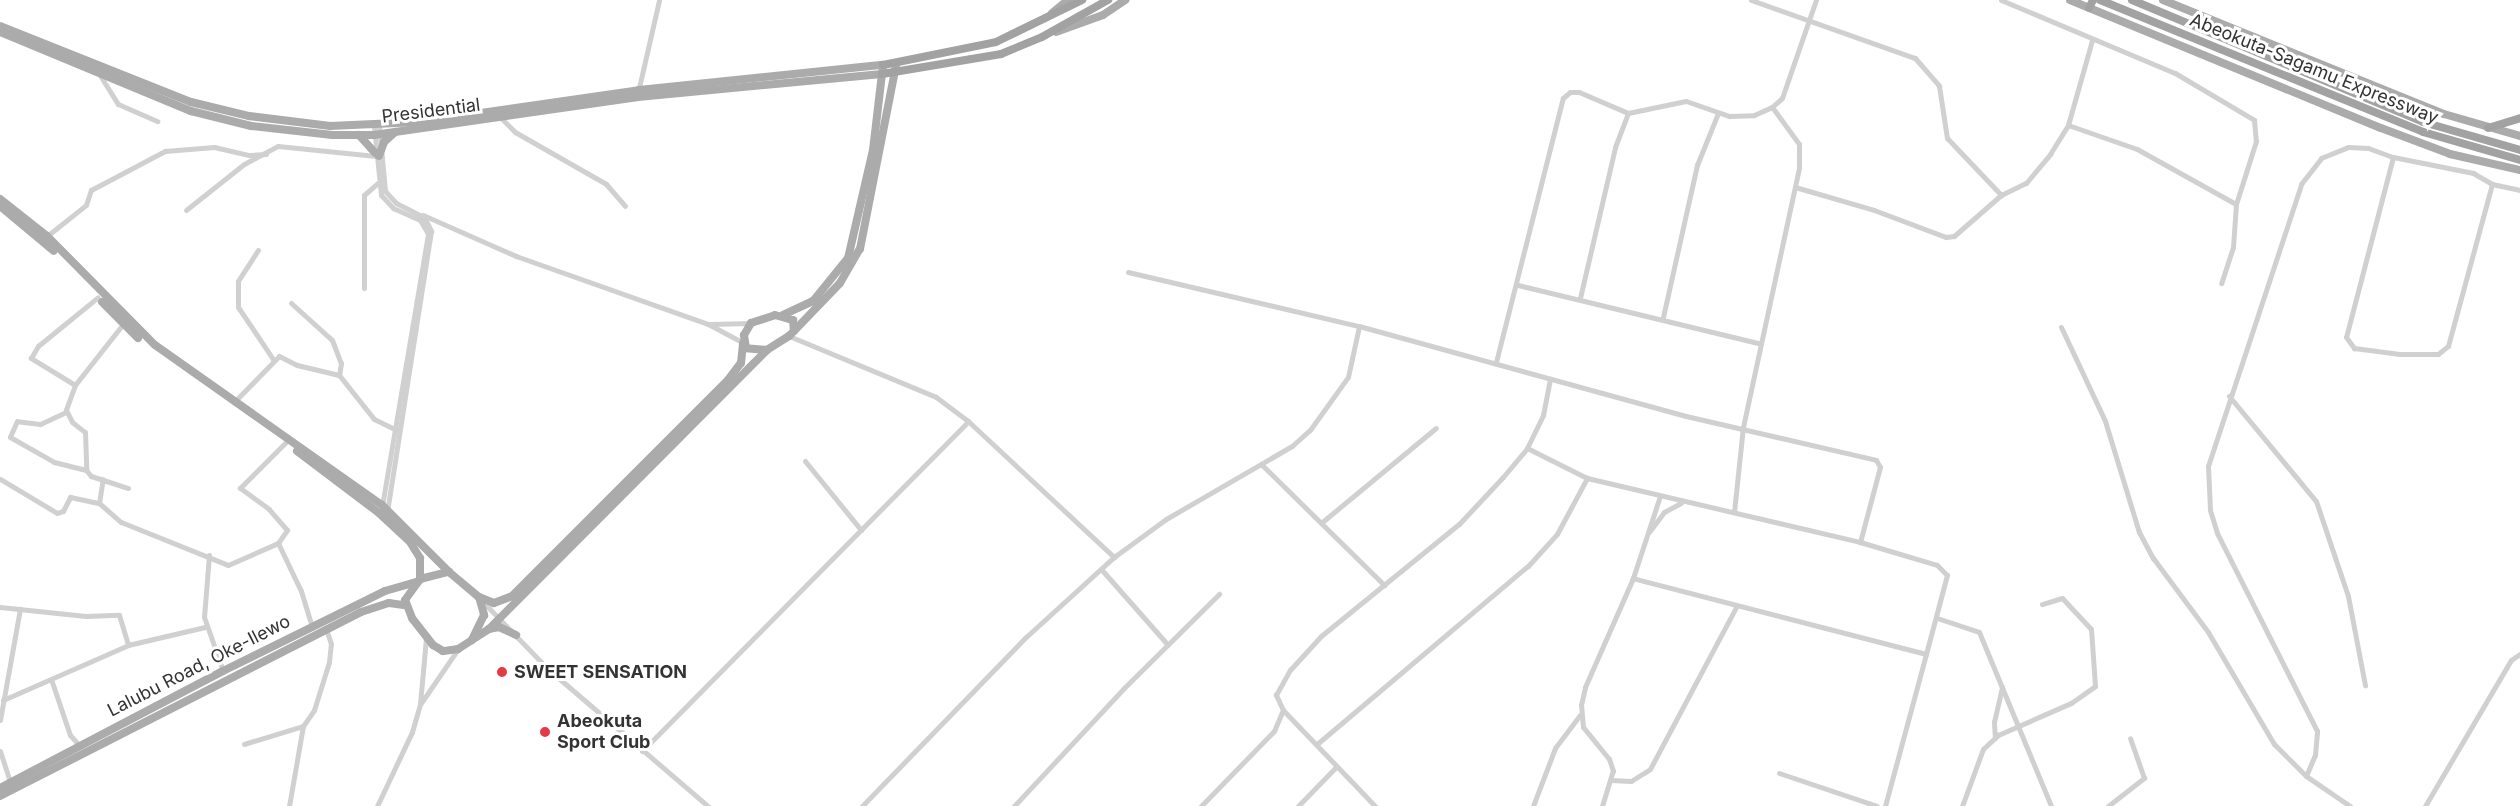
<!DOCTYPE html>
<html>
<head>
<meta charset="utf-8">
<style>
  body { margin:0 }
  #map { position:relative; width:2520px; height:806px; overflow:hidden; background:#fff; font-family:Inter,sans-serif }
  div>[style] { position:absolute }
  [style*='--x'] { left:calc(var(--x)*1px); top:calc(var(--y)*1px); width:calc(var(--w)*1px); rotate:calc(var(--a)*1deg) }
  .minor>* { height:5px; margin:-2.5px; padding:0 2.5px; transform-origin:2.5px; border-radius:2.5px; background:#d0d0d0 }
  .primary>* { height:8px; margin:-4px; padding:0 4px; transform-origin:4px; border-radius:4px; background:#ababab }
  .trunk>* { height:8px; margin:-4px; padding:0 4px; transform-origin:4px; border-radius:4px; background:#a2a2a2 }
  .dots>* { width:16px; height:16px; translate:-50% -50%; box-sizing:border-box; border:3px solid #fff; border-radius:50% }
  span { translate:-50% -50%; white-space:nowrap; text-align:center; line-height:1.15; -webkit-text-stroke:6px #fff; paint-order:stroke }
  .street-label { font-size:18px; color:#333 }
  .poi-label { font-size:18px; color:#333; font-weight:700 }
  .left { translate:0 -50%; text-align:left }
</style>
</head>
<body>
<div id="map">
  <div class="minor">
    <i style="--x:1751;--y:0;--w:174;--a:19.5"></i>
    <i style="--x:1915;--y:58;--w:37;--a:49"></i>
    <i style="--x:1939;--y:86;--w:53;--a:81.3"></i>
    <i style="--x:1947;--y:138;--w:79;--a:46.5"></i>
    <i style="--x:2001;--y:0;--w:189;--a:22.8"></i>
    <i style="--x:2175;--y:73;--w:92;--a:30.7"></i>
    <i style="--x:2254;--y:120;--w:21;--a:85"></i>
    <i style="--x:2256;--y:141;--w:66;--a:107.6"></i>
    <i style="--x:2236;--y:204;--w:43;--a:94"></i>
    <i style="--x:2233;--y:247;--w:38;--a:108"></i>
    <i style="--x:101;--y:77;--w:32;--a:58"></i>
    <i style="--x:118;--y:104;--w:43;--a:23.6"></i>
    <i style="--x:638;--y:92;--w:94;--a:-77.1"></i>
    <i style="--x:501;--y:118;--w:20;--a:45"></i>
    <i style="--x:515;--y:132;--w:105;--a:29.7"></i>
    <i style="--x:606;--y:184;--w:29;--a:49"></i>
    <i style="--x:2068;--y:125;--w:73;--a:19.2"></i>
    <i style="--x:2137;--y:149;--w:113;--a:29.1"></i>
    <i style="--x:379;--y:126;--w:65;--a:84.7"></i>
    <i style="--x:385;--y:191;--w:16;--a:47"></i>
    <i style="--x:396;--y:203;--w:31;--a:27"></i>
    <i style="--x:424;--y:217;--w:16;--a:63"></i>
    <i style="--x:431;--y:231;--w:283;--a:98.9"></i>
    <i style="--x:374;--y:127;--w:68;--a:84.1"></i>
    <i style="--x:381;--y:195;--w:18;--a:47"></i>
    <i style="--x:393;--y:208;--w:30;--a:24"></i>
    <i style="--x:420;--y:220;--w:16;--a:60"></i>
    <i style="--x:428;--y:234;--w:277;--a:99.6"></i>
    <i style="--x:2393;--y:157;--w:186;--a:104.6"></i>
    <i style="--x:2346;--y:337;--w:14;--a:54"></i>
    <i style="--x:2354;--y:348;--w:46;--a:7.4"></i>
    <i style="--x:2400;--y:354;--w:38;--a:0"></i>
    <i style="--x:2438;--y:354;--w:13;--a:-39"></i>
    <i style="--x:2448;--y:346;--w:168;--a:-74.8"></i>
    <i style="--x:1795;--y:187;--w:82;--a:16.2"></i>
    <i style="--x:1874;--y:210;--w:77;--a:20.6"></i>
    <i style="--x:1946;--y:237;--w:8;--a:-7"></i>
    <i style="--x:1954;--y:236;--w:62;--a:-41.1"></i>
    <i style="--x:2001;--y:195;--w:28;--a:-26"></i>
    <i style="--x:2026;--y:183;--w:38;--a:-50"></i>
    <i style="--x:2050;--y:154;--w:34;--a:-58"></i>
    <i style="--x:2068;--y:125;--w:88;--a:-74.2"></i>
    <i style="--x:186;--y:210;--w:74;--a:-38.4"></i>
    <i style="--x:244;--y:164;--w:38;--a:-28"></i>
    <i style="--x:278;--y:146;--w:98;--a:5.9"></i>
    <i style="--x:423;--y:215;--w:102;--a:23.8"></i>
    <i style="--x:516;--y:256;--w:204;--a:19.5"></i>
    <i style="--x:708;--y:324;--w:40;--a:28"></i>
    <i style="--x:47;--y:236;--w:50;--a:-38.5"></i>
    <i style="--x:86;--y:205;--w:16;--a:-72"></i>
    <i style="--x:91;--y:190;--w:84;--a:-27.8"></i>
    <i style="--x:165;--y:151;--w:49;--a:-4.7"></i>
    <i style="--x:214;--y:147;--w:36;--a:13"></i>
    <i style="--x:249;--y:155;--w:17;--a:-3"></i>
    <i style="--x:258;--y:250;--w:37;--a:123"></i>
    <i style="--x:238;--y:281;--w:26;--a:90"></i>
    <i style="--x:238;--y:307;--w:63;--a:56.1"></i>
    <i style="--x:1128;--y:272;--w:237;--a:13.2"></i>
    <i style="--x:1518;--y:285;--w:250;--a:13.6"></i>
    <i style="--x:364;--y:288;--w:93;--a:-90"></i>
    <i style="--x:364;--y:195;--w:18;--a:-41"></i>
    <i style="--x:1580;--y:298;--w:155;--a:-76.9"></i>
    <i style="--x:1615;--y:147;--w:36;--a:-69"></i>
    <i style="--x:291;--y:303;--w:55;--a:42.1"></i>
    <i style="--x:332;--y:340;--w:25;--a:69"></i>
    <i style="--x:341;--y:363;--w:12;--a:99"></i>
    <i style="--x:1663;--y:317;--w:156;--a:-77.4"></i>
    <i style="--x:1697;--y:165;--w:56;--a:-68"></i>
    <i style="--x:123;--y:324;--w:78;--a:128.2"></i>
    <i style="--x:75;--y:385;--w:27;--a:110"></i>
    <i style="--x:66;--y:410;--w:13;--a:63"></i>
    <i style="--x:72;--y:422;--w:16;--a:38"></i>
    <i style="--x:85;--y:432;--w:38;--a:88"></i>
    <i style="--x:86;--y:470;--w:8;--a:50"></i>
    <i style="--x:91;--y:476;--w:39;--a:18"></i>
    <i style="--x:710;--y:324;--w:41;--a:-1.4"></i>
    <i style="--x:2061;--y:327;--w:104;--a:64.9"></i>
    <i style="--x:2105;--y:421;--w:116;--a:73"></i>
    <i style="--x:2139;--y:532;--w:30;--a:62"></i>
    <i style="--x:2153;--y:558;--w:92;--a:53.4"></i>
    <i style="--x:2208;--y:632;--w:130;--a:59.5"></i>
    <i style="--x:2274;--y:744;--w:45;--a:45"></i>
    <i style="--x:789;--y:336;--w:159;--a:22.5"></i>
    <i style="--x:936;--y:397;--w:40;--a:37"></i>
    <i style="--x:968;--y:421;--w:200;--a:43"></i>
    <i style="--x:1496;--y:362;--w:272;--a:-75.8"></i>
    <i style="--x:1563;--y:98;--w:9;--a:-41"></i>
    <i style="--x:1570;--y:92;--w:9;--a:0"></i>
    <i style="--x:1579;--y:92;--w:53;--a:23.2"></i>
    <i style="--x:1628;--y:113;--w:59;--a:-11.7"></i>
    <i style="--x:1686;--y:101;--w:46;--a:19.2"></i>
    <i style="--x:1729;--y:116;--w:25;--a:-2"></i>
    <i style="--x:1754;--y:115;--w:20;--a:-24"></i>
    <i style="--x:1772;--y:107;--w:13;--a:-42"></i>
    <i style="--x:1782;--y:98;--w:104;--a:-70.9"></i>
    <i style="--x:75;--y:385;--w:52;--a:-148.5"></i>
    <i style="--x:31;--y:358;--w:14;--a:-60"></i>
    <i style="--x:38;--y:346;--w:77;--a:-39.2"></i>
    <i style="--x:2229;--y:396;--w:136;--a:50.4"></i>
    <i style="--x:2316;--y:501;--w:100;--a:71.4"></i>
    <i style="--x:2348;--y:596;--w:91;--a:79.2"></i>
    <i style="--x:235;--y:401;--w:63;--a:-45.6"></i>
    <i style="--x:279;--y:356;--w:20;--a:27"></i>
    <i style="--x:297;--y:365;--w:43;--a:13.4"></i>
    <i style="--x:339;--y:375;--w:56;--a:51.5"></i>
    <i style="--x:374;--y:419;--w:25;--a:26"></i>
    <i style="--x:66;--y:412;--w:29;--a:155"></i>
    <i style="--x:40;--y:424;--w:23;--a:-173"></i>
    <i style="--x:17;--y:421;--w:17;--a:114"></i>
    <i style="--x:10;--y:437;--w:51;--a:29.6"></i>
    <i style="--x:54;--y:462;--w:33;--a:14"></i>
    <i style="--x:1527;--y:448;--w:67;--a:26.6"></i>
    <i style="--x:1587;--y:478;--w:280;--a:13.2"></i>
    <i style="--x:1860;--y:542;--w:80;--a:16.6"></i>
    <i style="--x:1937;--y:565;--w:14;--a:45"></i>
    <i style="--x:1947;--y:575;--w:82;--a:104.9"></i>
    <i style="--x:1926;--y:654;--w:303;--a:-165.5"></i>
    <i style="--x:805;--y:461;--w:89;--a:50.9"></i>
    <i style="--x:1261;--y:464;--w:173;--a:44.5"></i>
    <i style="--x:0;--y:479;--w:66;--a:30.8"></i>
    <i style="--x:57;--y:513;--w:6;--a:-18"></i>
    <i style="--x:63;--y:511;--w:16;--a:-63"></i>
    <i style="--x:70;--y:497;--w:30;--a:12"></i>
    <i style="--x:99;--y:503;--w:29;--a:41"></i>
    <i style="--x:121;--y:522;--w:115;--a:21.9"></i>
    <i style="--x:228;--y:565;--w:55;--a:-23.7"></i>
    <i style="--x:278;--y:543;--w:16;--a:-55"></i>
    <i style="--x:287;--y:530;--w:28;--a:-131"></i>
    <i style="--x:269;--y:509;--w:36;--a:-144"></i>
    <i style="--x:240;--y:488;--w:64;--a:-45"></i>
    <i style="--x:99;--y:503;--w:24;--a:-81"></i>
    <i style="--x:1734;--y:512;--w:85;--a:-84"></i>
    <i style="--x:1743;--y:427;--w:266;--a:-77.8"></i>
    <i style="--x:1799;--y:167;--w:23;--a:-90"></i>
    <i style="--x:1799;--y:144;--w:46;--a:-126.1"></i>
    <i style="--x:1321;--y:523;--w:149;--a:-39.6"></i>
    <i style="--x:1649;--y:532;--w:25;--a:-53"></i>
    <i style="--x:1664;--y:512;--w:19;--a:-28"></i>
    <i style="--x:278;--y:543;--w:53;--a:64.4"></i>
    <i style="--x:301;--y:591;--w:38;--a:73"></i>
    <i style="--x:209;--y:555;--w:62;--a:94.6"></i>
    <i style="--x:204;--y:617;--w:57;--a:70.6"></i>
    <i style="--x:1101;--y:569;--w:101;--a:48.6"></i>
    <i style="--x:483;--y:602;--w:93;--a:45.9"></i>
    <i style="--x:548;--y:669;--w:211;--a:40.6"></i>
    <i style="--x:0;--y:607;--w:86;--a:6"></i>
    <i style="--x:86;--y:616;--w:33;--a:-2"></i>
    <i style="--x:119;--y:615;--w:31;--a:73"></i>
    <i style="--x:1937;--y:618;--w:44;--a:18.4"></i>
    <i style="--x:1979;--y:632;--w:188;--a:67.5"></i>
    <i style="--x:51;--y:679;--w:59;--a:71.3"></i>
    <i style="--x:70;--y:735;--w:15;--a:48"></i>
    <i style="--x:3;--y:700;--w:137;--a:-23.7"></i>
    <i style="--x:128;--y:645;--w:79;--a:-13.2"></i>
    <i style="--x:421;--y:703;--w:65;--a:-55.6"></i>
    <i style="--x:0;--y:720;--w:113;--a:-79.8"></i>
    <i style="--x:1995;--y:738;--w:16;--a:-94"></i>
    <i style="--x:1994;--y:722;--w:36;--a:-77"></i>
    <i style="--x:244;--y:744;--w:62;--a:-17"></i>
    <i style="--x:1317;--y:744;--w:276;--a:-40.2"></i>
    <i style="--x:1528;--y:566;--w:43;--a:-47.8"></i>
    <i style="--x:1557;--y:534;--w:64;--a:-61.8"></i>
    <i style="--x:0;--y:751;--w:33;--a:72"></i>
    <i style="--x:642;--y:751;--w:464;--a:-45.3"></i>
    <i style="--x:1779;--y:773;--w:103;--a:18.6"></i>
    <i style="--x:1610;--y:780;--w:21;--a:3"></i>
    <i style="--x:1631;--y:781;--w:22;--a:-32"></i>
    <i style="--x:1650;--y:769;--w:183;--a:-62"></i>
    <i style="--x:289;--y:806;--w:81;--a:-80.1"></i>
    <i style="--x:303;--y:726;--w:19;--a:-55"></i>
    <i style="--x:314;--y:710;--w:50;--a:-72.6"></i>
    <i style="--x:329;--y:662;--w:18;--a:-84"></i>
    <i style="--x:331;--y:644;--w:16;--a:-108"></i>
    <i style="--x:377;--y:806;--w:82;--a:-64.7"></i>
    <i style="--x:412;--y:732;--w:29;--a:-74"></i>
    <i style="--x:420;--y:704;--w:66;--a:-84.8"></i>
    <i style="--x:862;--y:806;--w:235;--a:-45.9"></i>
    <i style="--x:1026;--y:637;--w:119;--a:-42.3"></i>
    <i style="--x:1114;--y:557;--w:64;--a:-36.2"></i>
    <i style="--x:1166;--y:519;--w:146;--a:-30.1"></i>
    <i style="--x:1292;--y:446;--w:24;--a:-42"></i>
    <i style="--x:1310;--y:430;--w:65;--a:-54.4"></i>
    <i style="--x:1348;--y:377;--w:52;--a:-77.8"></i>
    <i style="--x:1359;--y:326;--w:339;--a:15.4"></i>
    <i style="--x:1686;--y:416;--w:195;--a:13"></i>
    <i style="--x:1876;--y:460;--w:8;--a:60"></i>
    <i style="--x:1880;--y:467;--w:78;--a:104.9"></i>
    <i style="--x:1014;--y:806;--w:161;--a:-47"></i>
    <i style="--x:1124;--y:688;--w:134;--a:-44.7"></i>
    <i style="--x:1201;--y:806;--w:105;--a:-45.8"></i>
    <i style="--x:1274;--y:731;--w:23;--a:-67"></i>
    <i style="--x:1298;--y:806;--w:54;--a:-45.7"></i>
    <i style="--x:1375;--y:806;--w:133;--a:-133.8"></i>
    <i style="--x:1283;--y:710;--w:17;--a:-115"></i>
    <i style="--x:1276;--y:695;--w:29;--a:-61"></i>
    <i style="--x:1290;--y:670;--w:46;--a:-47.6"></i>
    <i style="--x:1321;--y:636;--w:178;--a:-39.1"></i>
    <i style="--x:1459;--y:524;--w:64;--a:-46.9"></i>
    <i style="--x:1503;--y:477;--w:38;--a:-50"></i>
    <i style="--x:1527;--y:448;--w:37;--a:-64"></i>
    <i style="--x:1543;--y:415;--w:37;--a:-79"></i>
    <i style="--x:1533;--y:806;--w:62;--a:-69.2"></i>
    <i style="--x:1555;--y:748;--w:41;--a:-52.9"></i>
    <i style="--x:1602;--y:806;--w:37;--a:-73"></i>
    <i style="--x:1613;--y:771;--w:13;--a:-108"></i>
    <i style="--x:1609;--y:759;--w:41;--a:-129.1"></i>
    <i style="--x:1583;--y:727;--w:22;--a:-95"></i>
    <i style="--x:1581;--y:705;--w:18;--a:-77"></i>
    <i style="--x:1585;--y:687;--w:119;--a:-66.2"></i>
    <i style="--x:1633;--y:578;--w:86;--a:-71.8"></i>
    <i style="--x:1885;--y:806;--w:157;--a:-74.9"></i>
    <i style="--x:1962;--y:806;--w:61;--a:-69.8"></i>
    <i style="--x:1983;--y:749;--w:21;--a:-43"></i>
    <i style="--x:1998;--y:735;--w:80;--a:-23.7"></i>
    <i style="--x:2071;--y:703;--w:29;--a:-35"></i>
    <i style="--x:2095;--y:686;--w:57;--a:-94"></i>
    <i style="--x:2091;--y:629;--w:42;--a:-133.1"></i>
    <i style="--x:2062;--y:598;--w:21;--a:163"></i>
    <i style="--x:2108;--y:806;--w:46;--a:-37.9"></i>
    <i style="--x:2144;--y:778;--w:42;--a:-109.3"></i>
    <i style="--x:2350;--y:806;--w:53;--a:-145.7"></i>
    <i style="--x:2306;--y:776;--w:23;--a:-67"></i>
    <i style="--x:2315;--y:755;--w:24;--a:-85"></i>
    <i style="--x:2317;--y:731;--w:222;--a:-116.8"></i>
    <i style="--x:2217;--y:533;--w:24;--a:-107"></i>
    <i style="--x:2210;--y:510;--w:44;--a:-92.6"></i>
    <i style="--x:2208;--y:466;--w:297;--a:-71.7"></i>
    <i style="--x:2301;--y:184;--w:33;--a:-52"></i>
    <i style="--x:2321;--y:158;--w:29;--a:-22"></i>
    <i style="--x:2348;--y:147;--w:20;--a:3"></i>
    <i style="--x:2368;--y:148;--w:27;--a:20"></i>
    <i style="--x:2393;--y:157;--w:82;--a:11.3"></i>
    <i style="--x:2473;--y:173;--w:22;--a:30"></i>
    <i style="--x:2492;--y:184;--w:29;--a:12"></i>
    <i style="--x:2425;--y:806;--w:169;--a:-59.5"></i>
    <i style="--x:2511;--y:660;--w:11;--a:-34"></i>
  </div>
  <div class="primary">
    <i style="--x:2070;--y:0;--w:336;--a:22.4"></i>
    <i style="--x:2381;--y:128;--w:74;--a:20.6"></i>
    <i style="--x:2450;--y:154;--w:72;--a:12.9"></i>
    <i style="--x:2163;--y:0;--w:303;--a:22.1"></i>
    <i style="--x:2444;--y:114;--w:79;--a:16.1"></i>
    <i style="--x:1052;--y:13;--w:21;--a:-39"></i>
    <i style="--x:0;--y:26;--w:206;--a:21.7"></i>
    <i style="--x:191;--y:102;--w:60;--a:13.6"></i>
    <i style="--x:249;--y:116;--w:82;--a:7"></i>
    <i style="--x:330;--y:126;--w:88;--a:-2.6"></i>
    <i style="--x:418;--y:122;--w:223;--a:-8.2"></i>
    <i style="--x:639;--y:90;--w:245;--a:-5.9"></i>
    <i style="--x:883;--y:65;--w:86;--a:96.7"></i>
    <i style="--x:873;--y:150;--w:111;--a:103"></i>
    <i style="--x:848;--y:258;--w:55;--a:129.1"></i>
    <i style="--x:813;--y:301;--w:33;--a:155"></i>
    <i style="--x:0;--y:32;--w:207;--a:22.5"></i>
    <i style="--x:191;--y:111;--w:62;--a:14"></i>
    <i style="--x:251;--y:126;--w:82;--a:6.3"></i>
    <i style="--x:333;--y:135;--w:41;--a:0"></i>
    <i style="--x:374;--y:135;--w:267;--a:-8.2"></i>
    <i style="--x:638;--y:97;--w:245;--a:-5.4"></i>
    <i style="--x:1056;--y:32;--w:50;--a:-19.9"></i>
    <i style="--x:1103;--y:15;--w:27;--a:-34"></i>
    <i style="--x:359;--y:135;--w:24;--a:48"></i>
    <i style="--x:379;--y:156;--w:15;--a:-70"></i>
    <i style="--x:384;--y:142;--w:15;--a:-42"></i>
    <i style="--x:0;--y:199;--w:60;--a:38.2"></i>
    <i style="--x:47;--y:236;--w:153;--a:45.3"></i>
    <i style="--x:155;--y:345;--w:278;--a:35.2"></i>
    <i style="--x:382;--y:505;--w:95;--a:45"></i>
    <i style="--x:0;--y:206;--w:70;--a:39.8"></i>
    <i style="--x:102;--y:302;--w:51;--a:45"></i>
    <i style="--x:775;--y:315;--w:19;--a:16"></i>
    <i style="--x:793;--y:320;--w:11;--a:85"></i>
    <i style="--x:794;--y:331;--w:7;--a:135"></i>
    <i style="--x:789;--y:336;--w:26;--a:148"></i>
    <i style="--x:767;--y:350;--w:21;--a:-175"></i>
    <i style="--x:746;--y:348;--w:13;--a:-99"></i>
    <i style="--x:744;--y:335;--w:14;--a:-60"></i>
    <i style="--x:751;--y:323;--w:25;--a:-18"></i>
    <i style="--x:794;--y:331;--w:66;--a:-46.2"></i>
    <i style="--x:840;--y:283;--w:39;--a:-60"></i>
    <i style="--x:860;--y:249;--w:187;--a:-78.9"></i>
    <i style="--x:297;--y:451;--w:103;--a:37.1"></i>
    <i style="--x:379;--y:513;--w:42;--a:43.1"></i>
    <i style="--x:410;--y:542;--w:19;--a:58"></i>
    <i style="--x:420;--y:558;--w:21;--a:90"></i>
    <i style="--x:449;--y:572;--w:39;--a:40"></i>
    <i style="--x:479;--y:597;--w:19;--a:74"></i>
    <i style="--x:484;--y:615;--w:28;--a:116"></i>
    <i style="--x:472;--y:640;--w:17;--a:147"></i>
    <i style="--x:458;--y:649;--w:15;--a:172"></i>
    <i style="--x:443;--y:651;--w:12;--a:-149"></i>
    <i style="--x:433;--y:645;--w:34;--a:-128"></i>
    <i style="--x:412;--y:618;--w:19;--a:-111"></i>
    <i style="--x:405;--y:600;--w:26;--a:-54"></i>
    <i style="--x:420;--y:579;--w:30;--a:-14"></i>
    <i style="--x:479;--y:597;--w:16;--a:22"></i>
    <i style="--x:494;--y:603;--w:19;--a:-21"></i>
    <i style="--x:512;--y:596;--w:305;--a:-45"></i>
    <i style="--x:728;--y:380;--w:21;--a:-53"></i>
    <i style="--x:741;--y:363;--w:20;--a:-84"></i>
    <i style="--x:489;--y:629;--w:10;--a:-11"></i>
    <i style="--x:499;--y:627;--w:19;--a:25"></i>
    <i style="--x:472;--y:640;--w:20;--a:-33"></i>
    <i style="--x:489;--y:629;--w:394;--a:-45.1"></i>
    <i style="--x:0;--y:788;--w:252;--a:-27.7"></i>
    <i style="--x:223;--y:671;--w:181;--a:-26.3"></i>
    <i style="--x:385;--y:591;--w:33;--a:-16"></i>
    <i style="--x:0;--y:796;--w:405;--a:-27"></i>
    <i style="--x:361;--y:612;--w:29;--a:-18"></i>
    <i style="--x:389;--y:603;--w:15;--a:8"></i>
  </div>
  <div class="trunk">
    <i style="--x:2100;--y:0;--w:349;--a:22.2"></i>
    <i style="--x:2423;--y:132;--w:101;--a:16.1"></i>
    <i style="--x:2132;--y:0;--w:316;--a:22.7"></i>
    <i style="--x:2423;--y:122;--w:101;--a:16.1"></i>
    <i style="--x:2089;--y:8;--w:9;--a:-63"></i>
    <i style="--x:883;--y:65;--w:115;--a:-11.5"></i>
    <i style="--x:996;--y:42;--w:96;--a:-26"></i>
    <i style="--x:882;--y:74;--w:121;--a:-9.5"></i>
    <i style="--x:1001;--y:54;--w:44;--a:-22.5"></i>
    <i style="--x:1042;--y:37;--w:76;--a:-29.3"></i>
    <i style="--x:2488;--y:128;--w:34;--a:-17"></i>
  </div>
  <div class="dots">
    <i style="left:502px;top:672px;background:#e63946"></i>
    <i style="left:545px;top:732px;background:#e63946"></i>
  </div>
  <div class="street-label">
    <span style="left:2314px;top:69px;rotate:22deg">Abeokuta-Sagamu Expressway</span>
    <span style="left:431px;top:111px;rotate:-7deg">Presidential</span>
    <span style="left:199px;top:666px;rotate:-27deg">Lalubu Road, Oke-Ilewo</span>
  </div>
  <div class="poi-label">
    <span class="left" style="left:514px;top:672px">SWEET SENSATION</span>
    <span class="left" style="left:557px;top:732px">Abeokuta<br>Sport Club</span>
  </div>
</div>
</body>
</html>
